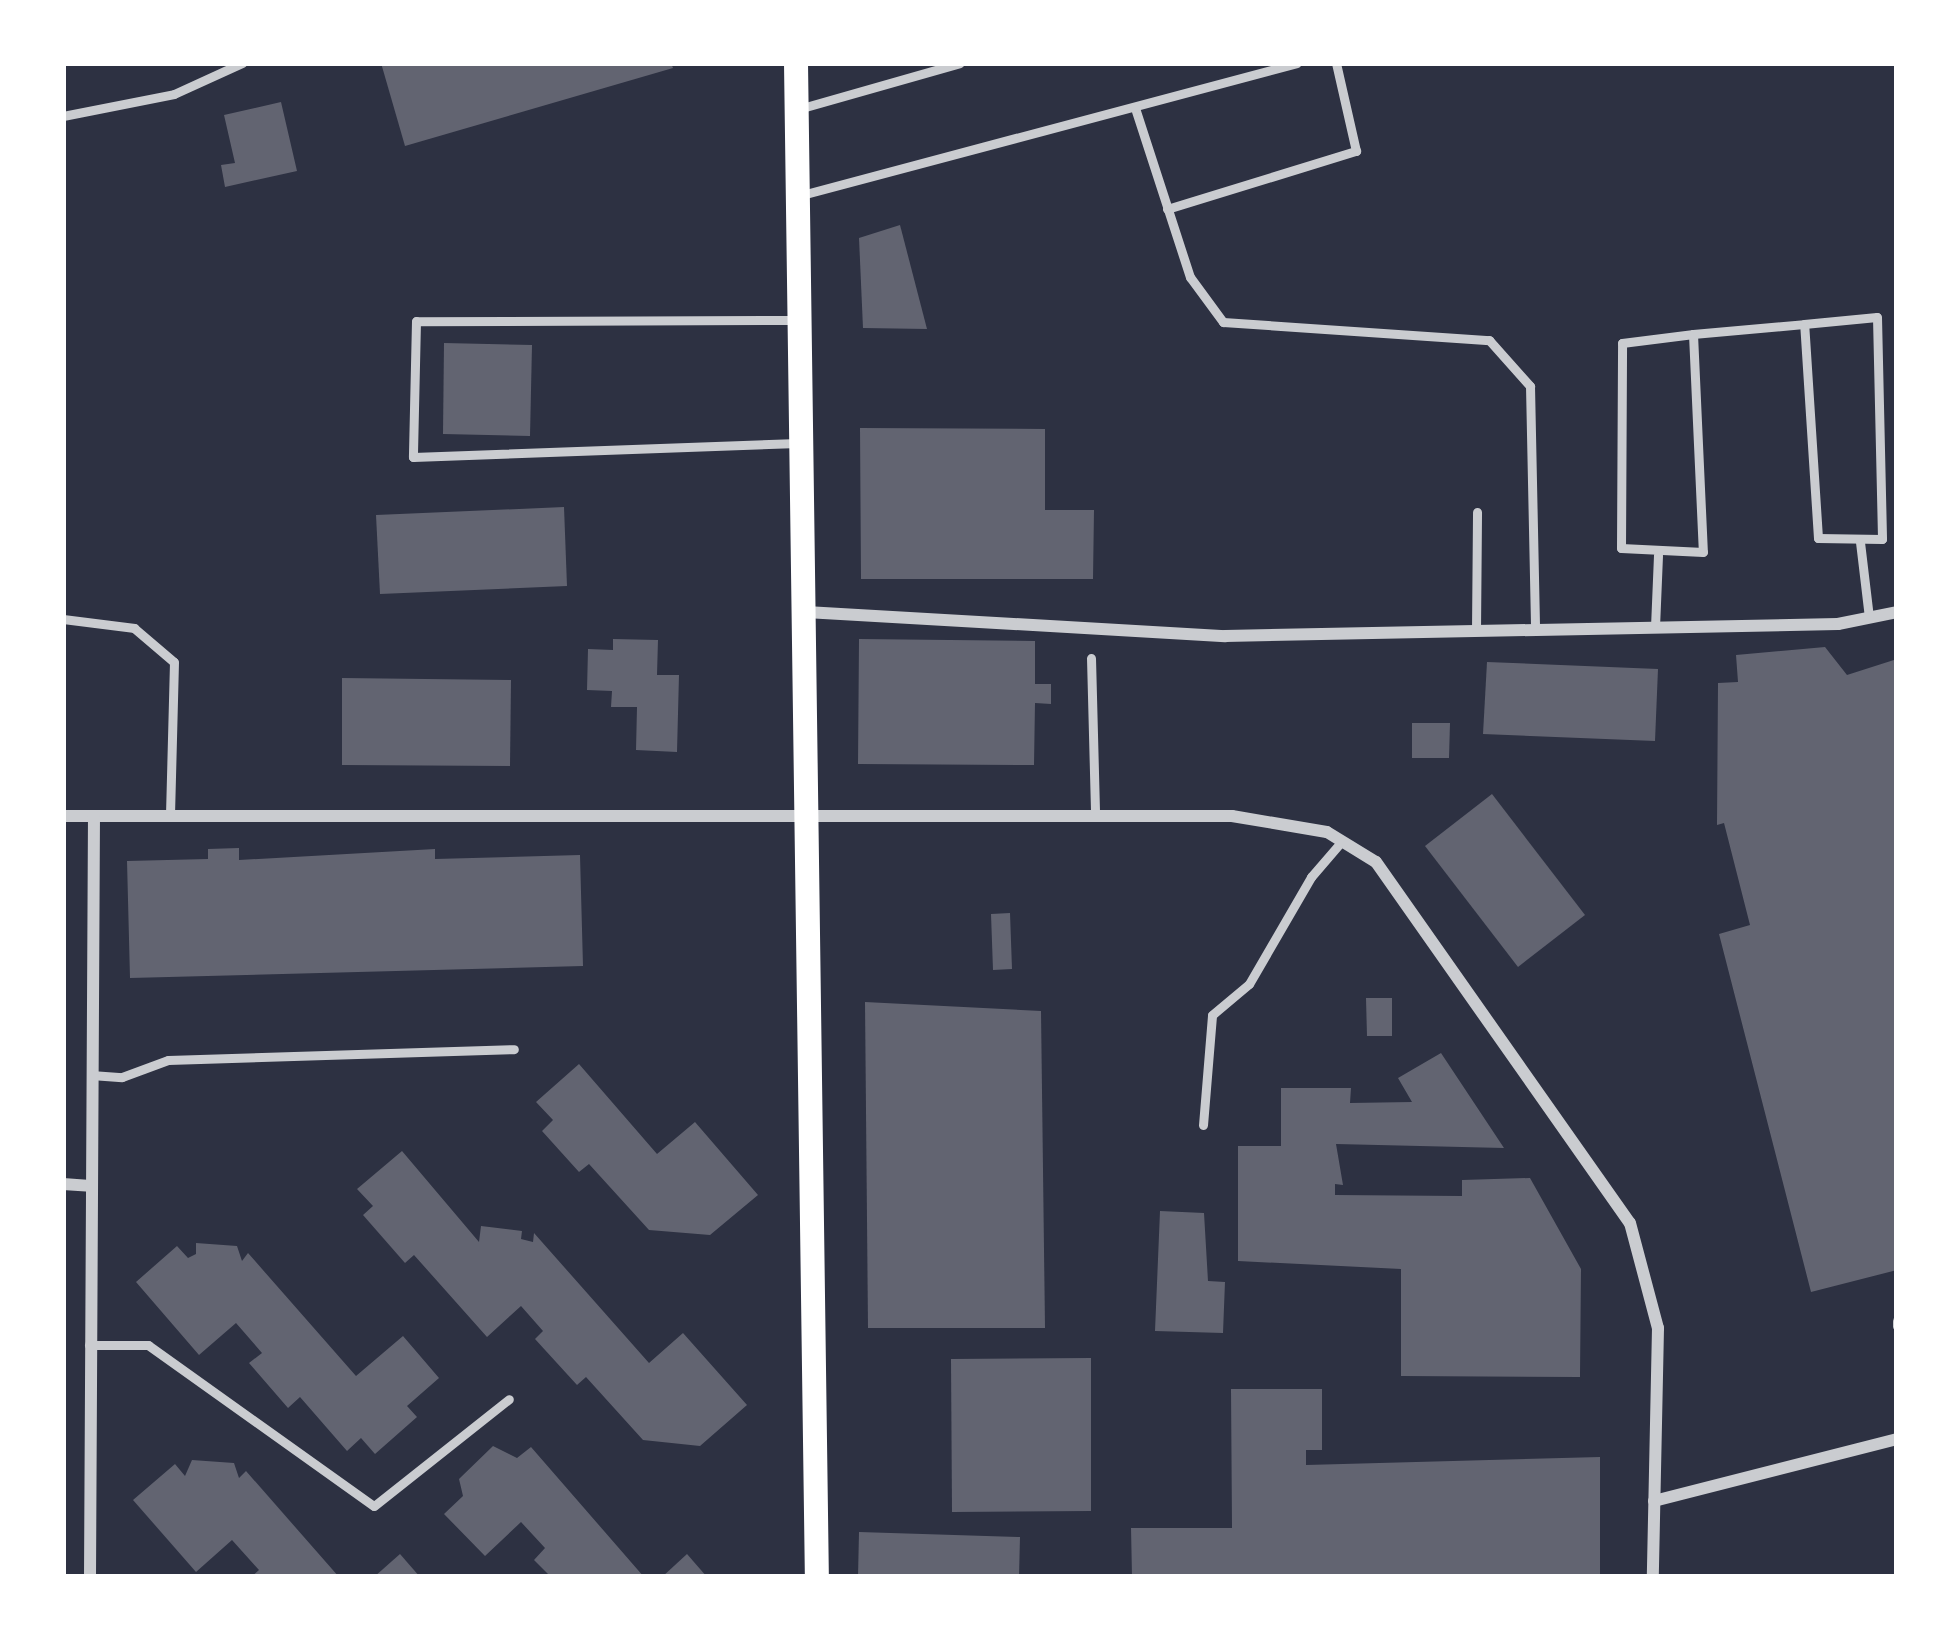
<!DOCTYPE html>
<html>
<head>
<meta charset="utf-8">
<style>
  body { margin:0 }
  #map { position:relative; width:1960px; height:1640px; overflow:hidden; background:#2d3142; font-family:Figtree,sans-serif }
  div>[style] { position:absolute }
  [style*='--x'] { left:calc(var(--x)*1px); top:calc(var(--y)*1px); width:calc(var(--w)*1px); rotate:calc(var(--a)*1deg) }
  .building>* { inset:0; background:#626471 }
  .service>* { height:9px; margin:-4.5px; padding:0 4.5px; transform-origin:4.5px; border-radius:4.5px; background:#caccd0 }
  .minor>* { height:12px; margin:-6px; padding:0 6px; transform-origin:6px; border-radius:6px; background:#caccd0 }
  .secondary>* { height:24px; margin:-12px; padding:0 12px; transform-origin:12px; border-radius:12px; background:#fff }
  span { translate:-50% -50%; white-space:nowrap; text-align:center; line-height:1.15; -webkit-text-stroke:12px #fff; paint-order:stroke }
  .frame { position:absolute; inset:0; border:66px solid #fff; pointer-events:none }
</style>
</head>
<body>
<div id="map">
  <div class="building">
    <i style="clip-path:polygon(381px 63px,671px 63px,673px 68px,405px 146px)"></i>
    <i style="clip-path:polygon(281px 102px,297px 171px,225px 187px,221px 165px,235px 163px,224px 115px)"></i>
    <i style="clip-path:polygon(900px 225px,927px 329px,863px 328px,859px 238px)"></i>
    <i style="clip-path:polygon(444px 343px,532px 345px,530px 436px,443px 434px)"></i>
    <i style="clip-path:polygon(860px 428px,1045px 429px,1045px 510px,1094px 510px,1093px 579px,861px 579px)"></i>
    <i style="clip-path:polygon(564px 507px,567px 586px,380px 594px,376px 515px)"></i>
    <i style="clip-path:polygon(613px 639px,658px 640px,657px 675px,679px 675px,677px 752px,636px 750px,637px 707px,611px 707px,612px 691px,587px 690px,588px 649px,613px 650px)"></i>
    <i style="clip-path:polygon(859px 639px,1035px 641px,1035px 684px,1051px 684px,1051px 704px,1035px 703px,1034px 765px,858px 764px)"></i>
    <i style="clip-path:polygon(1825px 647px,1847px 675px,1897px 659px,1897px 1270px,1811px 1292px,1719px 934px,1750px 925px,1724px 823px,1717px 825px,1718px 683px,1738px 682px,1736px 655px)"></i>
    <i style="clip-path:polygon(1487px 662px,1658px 669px,1655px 741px,1483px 734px)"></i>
    <i style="clip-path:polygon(342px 678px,511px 680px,510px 766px,342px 765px)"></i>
    <i style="clip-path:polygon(1412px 723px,1450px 723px,1449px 758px,1412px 758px)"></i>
    <i style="clip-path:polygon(1492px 794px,1585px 915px,1518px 967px,1425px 846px)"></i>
    <i style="clip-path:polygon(239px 848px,239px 860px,435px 849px,435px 859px,580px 855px,583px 966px,130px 978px,127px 861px,208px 859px,208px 849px)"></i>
    <i style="clip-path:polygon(1010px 913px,1012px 969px,993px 970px,991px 914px)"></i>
    <i style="clip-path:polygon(1366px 998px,1392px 998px,1392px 1036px,1367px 1036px)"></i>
    <i style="clip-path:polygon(865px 1002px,1041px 1011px,1045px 1328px,868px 1328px)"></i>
    <i style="clip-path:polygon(1441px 1053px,1504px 1148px,1336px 1144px,1343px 1185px,1335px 1184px,1335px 1195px,1462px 1196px,1462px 1180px,1530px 1178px,1581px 1269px,1580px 1377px,1401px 1376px,1401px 1269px,1238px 1261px,1238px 1146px,1281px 1146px,1281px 1088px,1351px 1088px,1350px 1103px,1412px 1102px,1398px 1078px)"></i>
    <i style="clip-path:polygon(579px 1064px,657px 1154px,695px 1122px,758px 1195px,710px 1235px,649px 1230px,589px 1164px,579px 1172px,542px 1131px,553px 1120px,536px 1102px)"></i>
    <i style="clip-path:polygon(402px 1151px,479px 1242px,481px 1226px,522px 1231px,521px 1239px,533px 1242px,534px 1233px,649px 1363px,683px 1333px,747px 1405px,700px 1446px,643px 1440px,586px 1377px,577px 1385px,535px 1339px,543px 1331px,521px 1306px,487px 1337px,414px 1255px,405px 1263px,363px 1215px,373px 1206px,357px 1189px)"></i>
    <i style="clip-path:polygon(1160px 1211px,1204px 1213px,1208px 1281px,1225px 1282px,1223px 1333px,1155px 1331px)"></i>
    <i style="clip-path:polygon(196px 1243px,237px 1246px,242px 1261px,248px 1253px,356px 1376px,403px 1336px,439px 1378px,407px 1406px,417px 1417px,375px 1454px,361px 1438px,347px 1451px,300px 1397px,288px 1408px,249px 1363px,262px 1353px,236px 1323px,199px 1355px,136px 1282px,177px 1246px,188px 1258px,196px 1254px)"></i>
    <i style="clip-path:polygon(1091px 1358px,1091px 1511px,952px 1512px,951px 1359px)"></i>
    <i style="clip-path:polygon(1231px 1389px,1322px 1389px,1322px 1450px,1306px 1450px,1306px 1465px,1600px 1457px,1600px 1577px,1132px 1577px,1131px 1528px,1232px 1528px)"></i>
    <i style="clip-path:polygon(493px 1446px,517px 1458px,531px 1447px,644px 1577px,551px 1577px,534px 1560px,545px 1548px,521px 1522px,485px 1556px,444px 1514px,463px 1496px,459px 1479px)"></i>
    <i style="clip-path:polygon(192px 1460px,234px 1463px,239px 1478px,246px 1471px,339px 1577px,251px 1577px,259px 1570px,232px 1540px,196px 1572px,133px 1500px,175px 1464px,185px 1476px)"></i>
    <i style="clip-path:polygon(859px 1532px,1020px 1537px,1019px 1577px,858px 1577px)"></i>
    <i style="clip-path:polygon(400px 1554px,420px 1577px,374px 1577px)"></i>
    <i style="clip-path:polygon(687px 1554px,707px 1577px,662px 1577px)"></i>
  </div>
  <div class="service">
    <i style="--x:802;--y:108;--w:164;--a:-15.9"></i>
    <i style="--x:1136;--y:111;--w:175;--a:72"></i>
    <i style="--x:1190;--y:277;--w:56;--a:53.7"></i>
    <i style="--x:1223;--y:322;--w:267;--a:3.9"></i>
    <i style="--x:1489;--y:340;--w:62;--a:48.3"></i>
    <i style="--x:1530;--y:386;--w:243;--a:88.8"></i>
    <i style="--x:63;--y:116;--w:113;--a:-11.2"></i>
    <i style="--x:174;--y:94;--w:75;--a:-24.5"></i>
    <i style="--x:798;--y:196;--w:516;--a:-14.92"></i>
    <i style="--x:1167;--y:209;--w:198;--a:-17.1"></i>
    <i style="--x:1356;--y:151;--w:90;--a:-102.8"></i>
    <i style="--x:1877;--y:317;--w:222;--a:88.7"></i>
    <i style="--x:1882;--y:539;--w:64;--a:-179.1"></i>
    <i style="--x:1818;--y:538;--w:214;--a:-93.7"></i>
    <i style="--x:1804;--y:324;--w:73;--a:-5.5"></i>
    <i style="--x:797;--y:320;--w:381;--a:179.8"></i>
    <i style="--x:416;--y:321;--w:136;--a:91.3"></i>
    <i style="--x:413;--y:457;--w:385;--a:-2.1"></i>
    <i style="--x:1693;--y:334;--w:218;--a:87.4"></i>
    <i style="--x:1703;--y:552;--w:82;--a:-177.2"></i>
    <i style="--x:1621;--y:548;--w:205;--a:-89.7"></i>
    <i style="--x:1622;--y:343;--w:72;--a:-7.2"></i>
    <i style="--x:1693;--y:334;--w:111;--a:-5.1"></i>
    <i style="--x:1860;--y:542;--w:76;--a:83.2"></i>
    <i style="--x:63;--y:619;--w:72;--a:7.2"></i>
    <i style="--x:134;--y:628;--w:52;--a:40.4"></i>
    <i style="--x:174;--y:662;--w:153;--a:91.5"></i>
    <i style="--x:1655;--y:627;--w:72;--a:-87.6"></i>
    <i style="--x:1476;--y:630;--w:118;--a:-89.5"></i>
    <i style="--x:1091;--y:658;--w:156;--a:88.5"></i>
    <i style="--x:91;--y:1075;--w:31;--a:4"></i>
    <i style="--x:122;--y:1077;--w:49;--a:-20.3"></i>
    <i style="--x:168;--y:1060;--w:346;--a:-1.8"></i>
    <i style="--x:1203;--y:1125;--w:110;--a:-85.3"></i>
    <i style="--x:1212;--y:1015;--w:48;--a:-40"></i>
    <i style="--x:1249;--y:984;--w:124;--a:-59.9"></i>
    <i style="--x:1311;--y:877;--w:48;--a:-49.3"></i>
    <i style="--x:1897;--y:1321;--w:5;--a:90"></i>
    <i style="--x:89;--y:1345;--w:59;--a:0"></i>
    <i style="--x:148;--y:1345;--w:277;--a:35.5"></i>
    <i style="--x:374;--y:1506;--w:172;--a:-38.4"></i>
  </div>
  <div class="minor">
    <i style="--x:806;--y:612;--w:420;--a:3.3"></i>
    <i style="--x:1225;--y:636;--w:613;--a:-1.12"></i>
    <i style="--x:1838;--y:624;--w:60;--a:-11.5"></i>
    <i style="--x:63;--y:816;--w:1169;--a:0"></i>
    <i style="--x:1232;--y:816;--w:96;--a:9.6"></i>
    <i style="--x:1327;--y:832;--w:57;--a:31.5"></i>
    <i style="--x:1376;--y:862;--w:441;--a:54.9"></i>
    <i style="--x:1630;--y:1223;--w:109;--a:75.1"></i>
    <i style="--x:1658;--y:1328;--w:249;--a:91.2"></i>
    <i style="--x:63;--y:1184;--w:27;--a:4"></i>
    <i style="--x:1654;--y:1501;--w:251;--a:-14.3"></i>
    <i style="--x:90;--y:1577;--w:761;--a:-89.7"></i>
  </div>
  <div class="secondary">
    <i style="--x:796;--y:63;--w:1514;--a:89.21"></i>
  </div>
  <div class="frame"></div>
</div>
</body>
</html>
